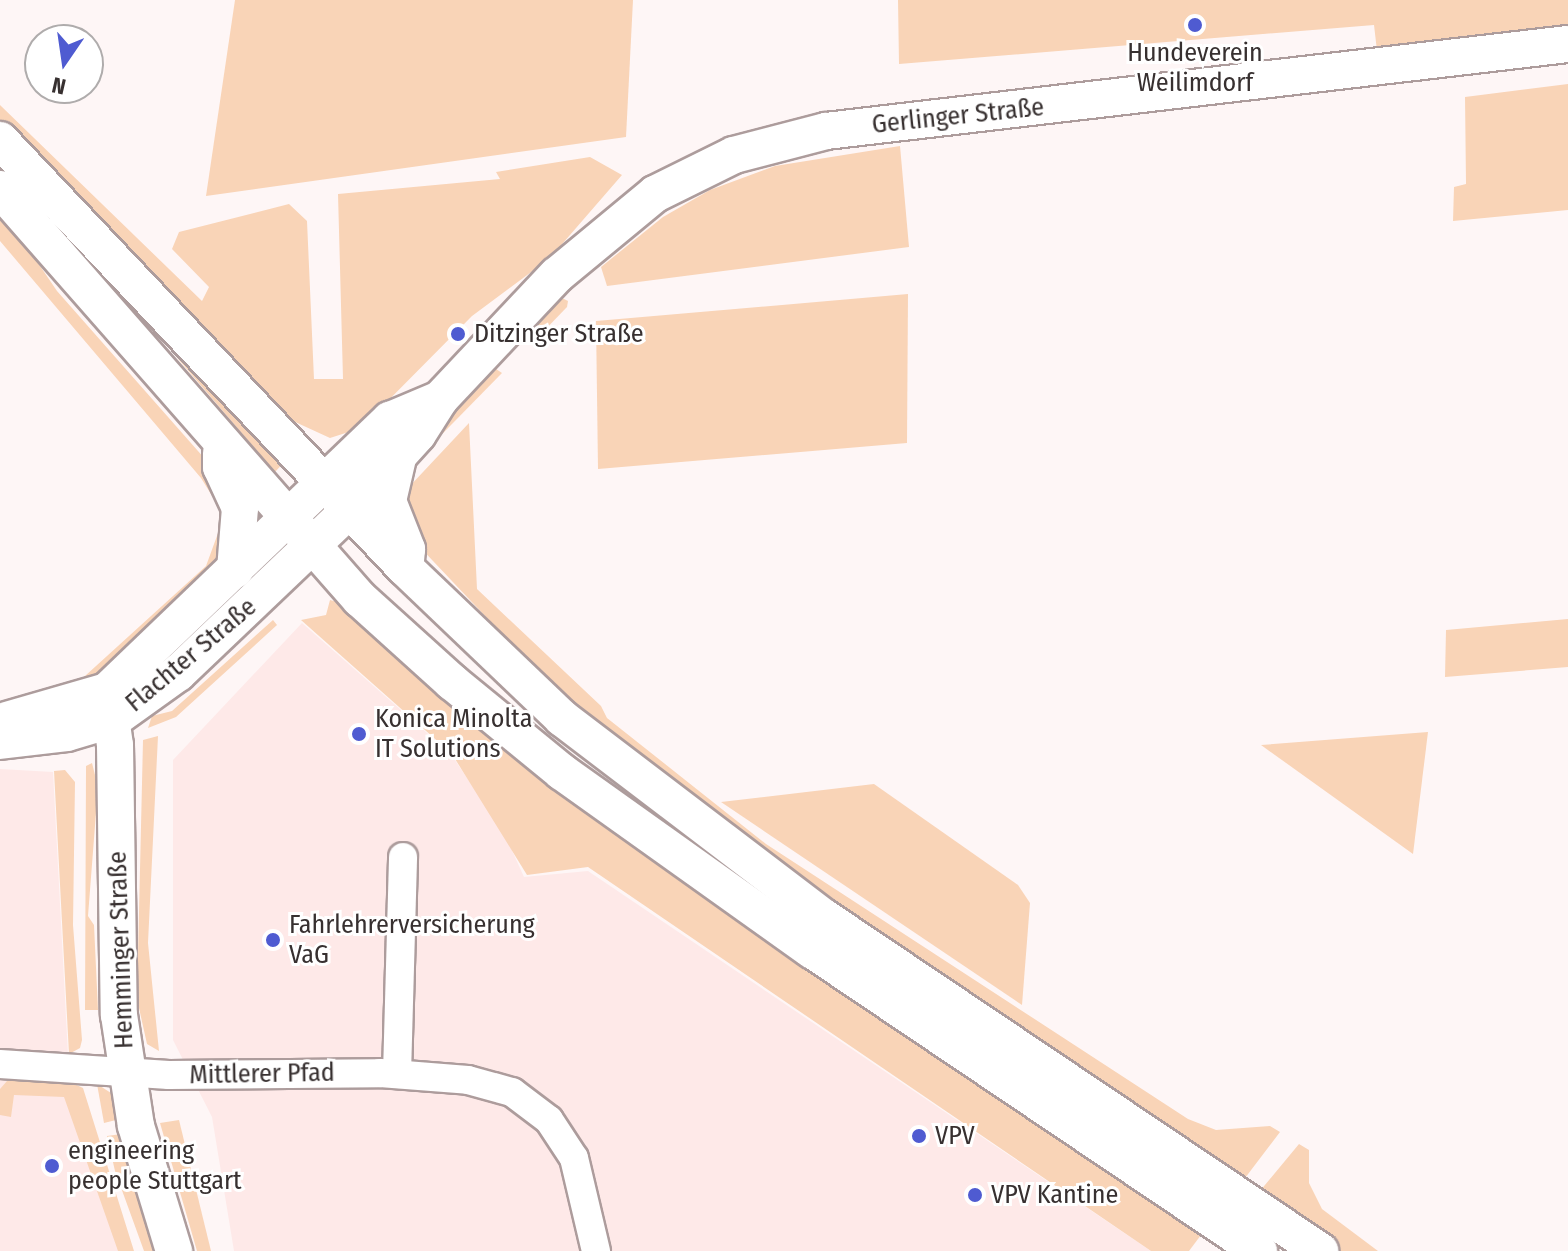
<!DOCTYPE html>
<html>
<head>
<meta charset="utf-8">
<style>
  body { margin:0 }
  #map { position:relative; width:1568px; height:1251px; overflow:hidden; background:#fef6f6; font-family:"Fira Sans Condensed",sans-serif }
  div>[style] { position:absolute }
  [style*='--x'] { left:calc(var(--x)*1px); top:calc(var(--y)*1px); width:calc(var(--w)*1px); rotate:calc(var(--a)*1deg) }
  .built>* { inset:0; background:#fee9e8 }
  .green>* { inset:0; background:#f9d4b7 }
  .roads { filter:drop-shadow(2px 0 #ad9c9c) drop-shadow(-2px 0 #ad9c9c) drop-shadow(0 2px #ad9c9c) drop-shadow(0 -2px #ad9c9c) }
  .minor>* { height:28px; margin:-14px; padding:0 14px; transform-origin:14px; border-radius:14px; background:#fff }
  .major>* { height:36px; margin:-18px; padding:0 18px; transform-origin:18px; border-radius:18px; background:#fff }
  .dots>* { width:22px; height:22px; translate:-50% -50%; box-sizing:border-box; border:4px solid #fff; border-radius:50% }
  span { translate:-50% -50%; white-space:nowrap; text-align:center; line-height:1.15; -webkit-text-stroke:6px #fff; paint-order:stroke }
  .poi-label { font-size:26px; color:#373030 }
  .left { translate:0 -50%; text-align:left }
  .street-label { font-size:26px; color:#373030 }
  .north { position:absolute; left:24px; top:24px; width:80px; height:80px; box-sizing:border-box; background:#fff; border:2px solid #afacac; border-radius:50%; rotate:193deg; font-size:22px; font-weight:700; line-height:32px; text-align:center; color:#373030 }
  .north::after { content:''; display:block; margin:auto; width:28px; height:36px; background:#4f5bd1; clip-path:polygon(50% 0,100% 100%,50% 72%,0 100%) }
</style>
</head>
<body>
<div id="map">
  <div class="built">
    <i style="clip-path:polygon(302px 623px,451px 754px,506px 837px,524px 877px,588px 871px,1151px 1251px,234px 1251px,212px 1117px,173px 1040px,173px 760px)"></i>
    <i style="clip-path:polygon(0 769px,53px 772px,68px 1055px,125px 1251px,0 1251px)"></i>
  </div>
  <div class="green">
    <i style="clip-path:polygon(235px 0,633px 0,626px 137px,206px 196px)"></i>
    <i style="clip-path:polygon(898px 0,1568px 0,1568px 40px,1379px 68px,1374px 25px,899px 64px)"></i>
    <i style="clip-path:polygon(1568px 84px,1568px 210px,1453px 221px,1454px 187px,1466px 184px,1465px 97px)"></i>
    <i style="clip-path:polygon(0 105px,202px 301px,209px 287px,172px 249px,179px 232px,289px 204px,307px 221px,314px 379px,343px 379px,338px 194px,500px 179px,496px 172px,590px 157px,622px 175px,550px 258px,472px 316px,361px 428px,330px 438px,293px 421px,194px 322px,21px 146px,0 122px)"></i>
    <i style="clip-path:polygon(900px 146px,909px 247px,607px 286px,601px 267px,663px 217px,710px 190px,775px 166px)"></i>
    <i style="clip-path:polygon(0 161px,287px 459px,275px 472px,113px 283px,15px 187px)"></i>
    <i style="clip-path:polygon(0 207px,57px 291px,220px 476px,222px 512px,201px 478px,0 241px)"></i>
    <i style="clip-path:polygon(908px 294px,907px 443px,598px 469px,596px 321px)"></i>
    <i style="clip-path:polygon(560px 297px,568px 301px,567px 307px,540px 335px,528px 323px)"></i>
    <i style="clip-path:polygon(490px 365px,502px 373px,402px 475px)"></i>
    <i style="clip-path:polygon(469px 423px,477px 589px,601px 706px,607px 718px,766px 844px,1188px 1119px,1216px 1130px,1270px 1126px,1280px 1132px,1239px 1186px,929px 975px,561px 696px,415px 542px,401px 516px,408px 488px)"></i>
    <i style="clip-path:polygon(221px 525px,230px 527px,224px 562px,110px 673px,63px 696px,206px 566px)"></i>
    <i style="clip-path:polygon(330px 600px,348px 605px,1170px 1201px,1201px 1235px,1189px 1251px,1151px 1251px,588px 867px,527px 875px,452px 754px,301px 620px,326px 615px)"></i>
    <i style="clip-path:polygon(1568px 619px,1568px 667px,1445px 677px,1446px 630px)"></i>
    <i style="clip-path:polygon(273px 620px,277px 625px,176px 717px,148px 728px,152px 716px,172px 711px)"></i>
    <i style="clip-path:polygon(1428px 732px,1413px 854px,1261px 745px)"></i>
    <i style="clip-path:polygon(158px 736px,148px 943px,159px 1051px,147px 1044px,137px 999px,143px 740px)"></i>
    <i style="clip-path:polygon(92px 763px,98px 787px,88px 916px,94px 925px,98px 1010px,85px 1010px,86px 766px)"></i>
    <i style="clip-path:polygon(65px 770px,75px 782px,73px 925px,82px 1040px,80px 1048px,69px 1054px,54px 771px)"></i>
    <i style="clip-path:polygon(874px 784px,1018px 885px,1030px 903px,1022px 1005px,721px 802px)"></i>
    <i style="clip-path:polygon(66px 1080px,83px 1088px,134px 1251px,118px 1251px,64px 1097px,14px 1095px,11px 1117px,0 1115px,0 1089px,7px 1081px)"></i>
    <i style="clip-path:polygon(97px 1084px,111px 1093px,116px 1120px,104px 1123px)"></i>
    <i style="clip-path:polygon(179px 1120px,211px 1251px,197px 1251px,160px 1123px)"></i>
    <i style="clip-path:polygon(121px 1134px,130px 1168px,158px 1251px,144px 1251px,115px 1171px,107px 1136px)"></i>
    <i style="clip-path:polygon(1299px 1144px,1309px 1150px,1309px 1183px,1322px 1209px,1378px 1251px,1340px 1251px,1255px 1197px)"></i>
  </div>
  <div class="roads">
    <div class="minor">
      <i style="--x:0;--y:1064;--w:169;--a:3.7"></i>
      <i style="--x:169;--y:1075;--w:211;--a:-0.5"></i>
      <i style="--x:380;--y:1073;--w:88;--a:4.5"></i>
      <i style="--x:468;--y:1080;--w:46;--a:15.3"></i>
      <i style="--x:512;--y:1092;--w:46;--a:37.1"></i>
      <i style="--x:549;--y:1120;--w:45;--a:56.7"></i>
      <i style="--x:574;--y:1158;--w:96;--a:76.7"></i>
      <i style="--x:397;--y:1074;--w:217;--a:-88.4"></i>
    </div>
    <div class="major">
      <i style="--x:0;--y:140;--w:589;--a:46.58"></i>
      <i style="--x:405;--y:568;--w:217;--a:43.7"></i>
      <i style="--x:562;--y:718;--w:330;--a:37.3"></i>
      <i style="--x:825;--y:918;--w:597;--a:33.93"></i>
      <i style="--x:0;--y:189;--w:546;--a:48.72"></i>
      <i style="--x:360;--y:599;--w:124;--a:42.1"></i>
      <i style="--x:452;--y:682;--w:142;--a:39.3"></i>
      <i style="--x:562;--y:772;--w:307;--a:35.5"></i>
      <i style="--x:812;--y:950;--w:539;--a:33.96"></i>
      <i style="--x:221;--y:453;--w:14;--a:90"></i>
      <i style="--x:221;--y:467;--w:45;--a:65.1"></i>
      <i style="--x:240;--y:508;--w:62;--a:94.6"></i>
      <i style="--x:398;--y:458;--w:44;--a:103.1"></i>
      <i style="--x:388;--y:501;--w:52;--a:68.4"></i>
      <i style="--x:407;--y:549;--w:12;--a:95"></i>
      <i style="--x:107;--y:691;--w:55;--a:81.6"></i>
      <i style="--x:115;--y:745;--w:270;--a:89.2"></i>
      <i style="--x:119;--y:1015;--w:112;--a:81.3"></i>
      <i style="--x:136;--y:1126;--w:131;--a:73.1"></i>
      <i style="--x:7;--y:720;--w:104;--a:-16.2"></i>
      <i style="--x:107;--y:691;--w:392;--a:-43.8"></i>
      <i style="--x:390;--y:420;--w:54;--a:-22.8"></i>
      <i style="--x:0;--y:741;--w:67;--a:-6.8"></i>
      <i style="--x:67;--y:733;--w:49;--a:-16.6"></i>
      <i style="--x:114;--y:719;--w:79;--a:-35.7"></i>
      <i style="--x:178;--y:673;--w:238;--a:-43.6"></i>
      <i style="--x:350;--y:509;--w:101;--a:-47.8"></i>
      <i style="--x:418;--y:434;--w:41;--a:-57.8"></i>
      <i style="--x:440;--y:399;--w:170;--a:-46.7"></i>
      <i style="--x:557;--y:275;--w:127;--a:-39.6"></i>
      <i style="--x:655;--y:194;--w:88;--a:-26.3"></i>
      <i style="--x:734;--y:155;--w:95;--a:-14.6"></i>
      <i style="--x:826;--y:131;--w:747;--a:-6.69"></i>
    </div>
  </div>
  <div class="dots">
    <i style="left:1195px;top:25px;background:#4f5bd1"></i>
    <i style="left:458px;top:334px;background:#4f5bd1"></i>
    <i style="left:359px;top:734px;background:#4f5bd1"></i>
    <i style="left:273px;top:940px;background:#4f5bd1"></i>
    <i style="left:919px;top:1136px;background:#4f5bd1"></i>
    <i style="left:52px;top:1166px;background:#4f5bd1"></i>
    <i style="left:975px;top:1195px;background:#4f5bd1"></i>
  </div>
  <div class="poi-label">
    <span style="left:1195px;top:68px">Hundeverein<br>Weilimdorf</span>
    <span class="left" style="left:474px;top:334px">Ditzinger Straße</span>
    <span class="left" style="left:375px;top:734px">Konica Minolta<br>IT Solutions</span>
    <span class="left" style="left:289px;top:940px">Fahrlehrerversicherung<br>VaG</span>
    <span class="left" style="left:935px;top:1136px">VPV</span>
    <span class="left" style="left:68px;top:1166px">engineering<br>people Stuttgart</span>
    <span class="left" style="left:991px;top:1195px">VPV Kantine</span>
  </div>
  <div class="street-label">
    <span style="left:958px;top:116px;rotate:-6deg">Gerlinger Straße</span>
    <span style="left:191px;top:655px;rotate:-40deg">Flachter Straße</span>
    <span style="left:121px;top:950px;rotate:-92deg">Hemminger Straße</span>
    <span style="left:262px;top:1074px;rotate:-1deg">Mittlerer Pfad</span>
  </div>
  <div class="north">N</div>
</div>
</body>
</html>
